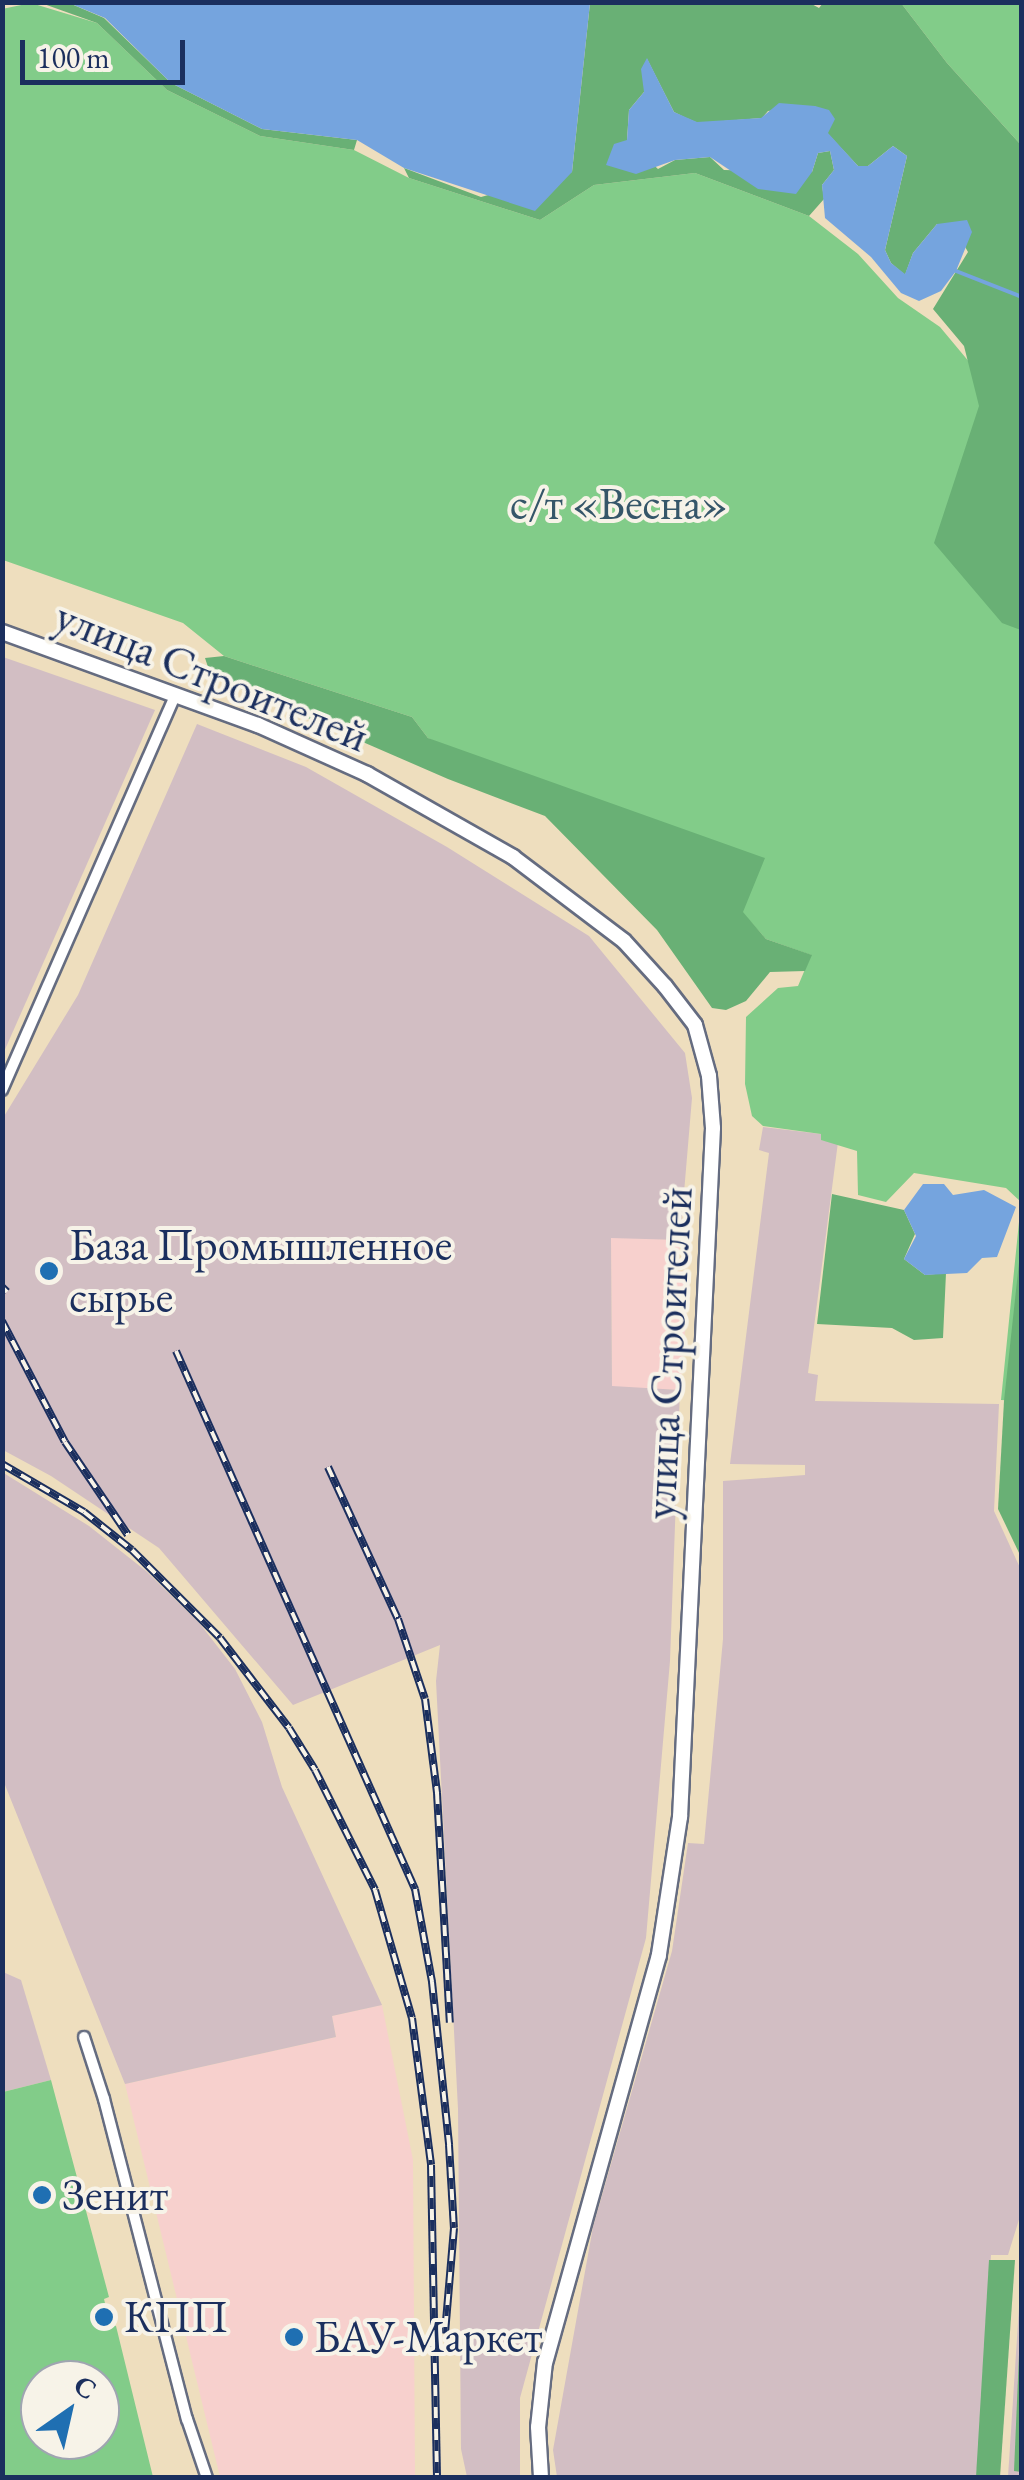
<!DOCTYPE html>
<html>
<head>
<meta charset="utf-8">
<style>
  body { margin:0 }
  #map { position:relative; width:1024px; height:2480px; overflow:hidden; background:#eedebe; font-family:"EB Garamond",serif }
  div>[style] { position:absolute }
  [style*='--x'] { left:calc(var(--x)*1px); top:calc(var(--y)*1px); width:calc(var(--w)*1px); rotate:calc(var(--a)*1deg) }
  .built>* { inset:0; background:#f7d0cd }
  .industrial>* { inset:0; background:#d2bec3 }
  .green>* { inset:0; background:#82cc89 }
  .forest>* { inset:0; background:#69b075 }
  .water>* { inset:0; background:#75a4de }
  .stream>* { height:4px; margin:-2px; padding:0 2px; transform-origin:2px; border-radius:2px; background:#75a4de }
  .roads { filter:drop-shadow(2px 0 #656c80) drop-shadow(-2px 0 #656c80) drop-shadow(0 2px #656c80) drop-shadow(0 -2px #656c80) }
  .minor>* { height:10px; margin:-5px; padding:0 5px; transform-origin:5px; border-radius:5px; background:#fff }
  .secondary>* { height:14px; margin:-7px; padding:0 7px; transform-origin:7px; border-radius:7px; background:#fff }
  .rail>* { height:8px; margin-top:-4px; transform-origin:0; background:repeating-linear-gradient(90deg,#f7f3e8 0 11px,#1b2f5e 0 22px); box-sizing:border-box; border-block:2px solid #1b2f5e }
  .dots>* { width:28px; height:28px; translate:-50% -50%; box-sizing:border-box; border:5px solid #f7f3e8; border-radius:50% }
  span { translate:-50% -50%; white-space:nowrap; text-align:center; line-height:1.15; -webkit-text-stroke:8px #f7f3e8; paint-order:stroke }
  .park-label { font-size:45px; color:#355669 }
  .street-label { font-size:45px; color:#1b2f5e }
  .poi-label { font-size:45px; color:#1b2f5e }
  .left { translate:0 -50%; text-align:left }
  .frame { position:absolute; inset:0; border:5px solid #1b2f5e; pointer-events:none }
  .north { position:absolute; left:20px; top:2360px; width:100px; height:100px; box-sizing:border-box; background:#f7f3e8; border:2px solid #9fa5b1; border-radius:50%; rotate:34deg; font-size:28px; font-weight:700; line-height:40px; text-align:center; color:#1b2f5e }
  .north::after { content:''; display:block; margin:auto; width:35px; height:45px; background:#1f6fb2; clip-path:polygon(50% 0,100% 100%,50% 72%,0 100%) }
  .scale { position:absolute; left:20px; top:40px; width:165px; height:45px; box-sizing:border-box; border:5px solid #1b2f5e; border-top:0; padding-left:12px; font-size:30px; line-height:35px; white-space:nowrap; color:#1b2f5e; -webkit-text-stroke:8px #f7f3e8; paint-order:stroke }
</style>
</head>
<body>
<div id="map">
  <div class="built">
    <i style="clip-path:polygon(611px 1237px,680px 1240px,678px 1271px,690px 1272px,680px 1390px,612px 1387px)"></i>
    <i style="clip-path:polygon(382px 2005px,413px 2160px,415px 2477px,220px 2477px,125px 2084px,336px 2037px,332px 2016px)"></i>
  </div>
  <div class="industrial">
    <i style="clip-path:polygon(3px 657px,155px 710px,3px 1054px,2px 657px)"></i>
    <i style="clip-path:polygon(197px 724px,306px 767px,447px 847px,589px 936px,685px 1053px,692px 1098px,680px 1240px,611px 1238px,612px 1386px,680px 1390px,670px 1661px,646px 1938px,520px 2398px,520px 2477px,467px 2477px,461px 2449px,458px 2109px,436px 1681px,440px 1645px,293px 1705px,159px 1548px,51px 1476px,3px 1450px,3px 1118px,78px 995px)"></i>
    <i style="clip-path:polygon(763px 1127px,821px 1134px,821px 1140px,838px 1142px,808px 1373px,818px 1375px,815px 1401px,999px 1404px,994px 1511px,1021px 1570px,1021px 2213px,1008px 2255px,991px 2255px,977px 2477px,557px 2477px,553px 2450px,593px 2227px,672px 1951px,688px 1843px,704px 1844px,723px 1639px,723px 1481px,805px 1475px,805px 1465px,730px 1464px,769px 1153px,759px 1150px)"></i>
    <i style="clip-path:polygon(2px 1472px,89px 1526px,146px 1571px,200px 1624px,235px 1669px,262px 1722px,282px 1787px,382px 2005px,332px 2016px,336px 2037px,125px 2084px,3px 1780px)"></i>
    <i style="clip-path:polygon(3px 1972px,21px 1980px,51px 2080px,3px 2092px)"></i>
    <i style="clip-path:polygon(1021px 2276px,1021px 2477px,1008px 2477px)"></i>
  </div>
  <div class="green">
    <i style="clip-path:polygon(31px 3px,97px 23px,167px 90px,260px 136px,354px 150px,409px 178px,540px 220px,594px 185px,695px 173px,809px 216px,858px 254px,898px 298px,940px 327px,1021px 424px,1021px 1401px,1001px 1400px,1021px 1202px,1006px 1188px,914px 1173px,886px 1202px,858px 1195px,857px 1151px,821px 1140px,821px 1134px,763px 1126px,752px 1116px,745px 1084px,746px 1017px,778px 988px,798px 986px,811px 955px,766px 939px,742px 912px,428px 738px,412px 717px,224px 656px,183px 623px,3px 560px,2px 9px)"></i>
    <i style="clip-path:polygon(901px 3px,1021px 3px,1021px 145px,947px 63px)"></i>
    <i style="clip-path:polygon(evenodd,51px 2080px,109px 2297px,104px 2299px,110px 2324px,116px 2326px,153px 2477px,3px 2477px,3px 2092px,51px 2080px,40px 2380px,100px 2380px,100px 2440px,40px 2440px,40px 2380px)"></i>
  </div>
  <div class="forest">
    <i style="clip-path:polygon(808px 2px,819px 8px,823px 3px,901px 3px,947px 63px,1021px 145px,1021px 630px,1002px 623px,934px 543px,979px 406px,964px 346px,933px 309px,968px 252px,952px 224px,937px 224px,913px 253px,905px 275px,891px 263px,885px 250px,907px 156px,893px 146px,868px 166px,858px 166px,827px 133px,815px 106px,768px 111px,762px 118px,698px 123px,684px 117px,674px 112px,647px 59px,644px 92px,629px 110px,627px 140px,658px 169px,675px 160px,710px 157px,724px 170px,812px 172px,818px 153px,830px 151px,834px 170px,822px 185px,824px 199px,809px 216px,695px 173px,594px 185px,540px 220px,409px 178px,404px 168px,481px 197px,572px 172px,590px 3px)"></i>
    <i style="clip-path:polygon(41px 3px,69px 3px,104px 18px,171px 83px,262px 129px,357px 140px,354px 150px,260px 136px,167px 90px,97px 23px)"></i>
    <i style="clip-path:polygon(224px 656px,412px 717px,428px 738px,765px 858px,743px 912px,766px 939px,812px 955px,805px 971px,770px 972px,746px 1001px,726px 1010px,712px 1008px,657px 930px,545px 816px,448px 779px,211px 676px,205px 658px)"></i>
    <i style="clip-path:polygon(832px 1194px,904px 1210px,915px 1234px,904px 1259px,925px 1275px,946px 1273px,943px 1338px,914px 1340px,892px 1328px,817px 1324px)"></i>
    <i style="clip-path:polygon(1021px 1244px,1021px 1557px,998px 1509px,1004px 1401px)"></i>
    <i style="clip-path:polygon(989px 2260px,1015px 2260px,1000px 2477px,976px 2477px)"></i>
    <i style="clip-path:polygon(1021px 2308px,1022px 2472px,1021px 2472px,1014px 2471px)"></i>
  </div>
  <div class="water">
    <i style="clip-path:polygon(69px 3px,590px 3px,572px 172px,535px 211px,404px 168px,357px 140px,262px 129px,171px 83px,105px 18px)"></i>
    <i style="clip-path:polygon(647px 58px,674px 112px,697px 122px,761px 118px,779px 103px,815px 106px,829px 110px,835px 119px,828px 133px,858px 166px,868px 166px,893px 146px,907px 156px,885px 250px,891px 263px,905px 274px,913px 253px,937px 224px,967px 220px,972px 232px,956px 271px,941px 291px,919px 301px,901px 293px,871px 257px,825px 218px,822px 185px,834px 170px,830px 151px,818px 153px,812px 172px,796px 194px,758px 189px,710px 157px,675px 160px,636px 174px,606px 165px,614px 144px,627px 140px,629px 110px,644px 92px,641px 69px)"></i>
    <i style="clip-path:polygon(923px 1184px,944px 1184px,953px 1195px,984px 1190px,1016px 1207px,997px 1257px,982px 1258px,967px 1273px,925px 1275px,904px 1259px,916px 1236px,904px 1210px)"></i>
  </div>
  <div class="stream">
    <i style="--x:956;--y:271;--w:71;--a:21.5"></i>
  </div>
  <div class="roads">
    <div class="minor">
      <i style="--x:2;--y:1090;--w:431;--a:-66.3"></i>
      <i style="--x:84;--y:2037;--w:65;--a:72.1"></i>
      <i style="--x:104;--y:2099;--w:331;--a:75.5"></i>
      <i style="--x:187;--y:2419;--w:62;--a:71.3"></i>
    </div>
    <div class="secondary">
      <i style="--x:2;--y:632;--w:272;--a:20"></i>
      <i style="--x:258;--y:725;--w:120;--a:24.2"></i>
      <i style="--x:367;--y:774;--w:168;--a:29.6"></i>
      <i style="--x:513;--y:857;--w:139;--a:37.1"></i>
      <i style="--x:624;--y:941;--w:61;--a:47.7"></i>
      <i style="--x:665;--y:986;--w:49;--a:52.4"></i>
      <i style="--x:695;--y:1025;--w:53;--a:74.6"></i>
      <i style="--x:709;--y:1076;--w:52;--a:85.6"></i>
      <i style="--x:713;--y:1128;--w:690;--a:92.74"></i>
      <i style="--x:680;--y:1817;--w:140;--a:98.7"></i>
      <i style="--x:659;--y:1955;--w:423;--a:105.6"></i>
      <i style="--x:545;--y:2362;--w:65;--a:96.1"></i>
      <i style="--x:538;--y:2427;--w:51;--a:86.6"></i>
    </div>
  </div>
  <div class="rail">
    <i style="--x:2;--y:1287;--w:7;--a:45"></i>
    <i style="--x:2;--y:1321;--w:136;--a:62.5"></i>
    <i style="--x:65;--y:1442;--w:112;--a:55.9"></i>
    <i style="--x:176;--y:1351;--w:589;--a:66.05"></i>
    <i style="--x:415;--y:1889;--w:95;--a:79.6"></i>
    <i style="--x:432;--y:1982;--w:164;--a:84"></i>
    <i style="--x:449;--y:2145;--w:83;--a:86.6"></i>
    <i style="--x:454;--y:2228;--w:106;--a:94.9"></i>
    <i style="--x:2;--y:1464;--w:95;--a:30.3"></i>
    <i style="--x:84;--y:1512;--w:61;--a:38.4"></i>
    <i style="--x:132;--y:1550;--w:124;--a:45"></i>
    <i style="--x:220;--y:1638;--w:113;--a:52.5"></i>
    <i style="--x:289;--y:1728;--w:49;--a:58.2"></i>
    <i style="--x:315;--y:1770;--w:134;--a:63.4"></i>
    <i style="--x:375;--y:1890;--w:133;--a:73.9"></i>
    <i style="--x:412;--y:2018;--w:148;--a:82.6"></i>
    <i style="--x:431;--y:2165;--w:313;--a:88.9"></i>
    <i style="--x:328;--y:1467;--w:167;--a:65.3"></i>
    <i style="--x:398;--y:1619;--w:84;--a:71.4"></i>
    <i style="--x:425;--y:1699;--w:95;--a:82.7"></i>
    <i style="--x:437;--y:1793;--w:230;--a:86.8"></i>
  </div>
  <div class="dots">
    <i style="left:49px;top:1271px;background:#1f6fb2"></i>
    <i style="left:42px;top:2195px;background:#1f6fb2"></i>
    <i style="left:104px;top:2317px;background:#1f6fb2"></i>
    <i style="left:294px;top:2337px;background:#1f6fb2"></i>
  </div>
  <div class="park-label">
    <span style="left:619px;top:504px">с/т «Весна»</span>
  </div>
  <div class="street-label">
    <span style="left:212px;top:676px;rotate:22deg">улица Строителей</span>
    <span style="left:668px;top:1353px;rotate:-87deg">улица Строителей</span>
  </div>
  <div class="poi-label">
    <span class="left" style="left:69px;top:1271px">База Промышленное<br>сырье</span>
    <span class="left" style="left:62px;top:2195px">Зенит</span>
    <span class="left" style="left:124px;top:2317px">КПП</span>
    <span class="left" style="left:314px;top:2337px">БАУ-Маркет</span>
  </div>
  <div class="frame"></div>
  <div class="north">С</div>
  <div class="scale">100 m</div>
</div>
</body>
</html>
